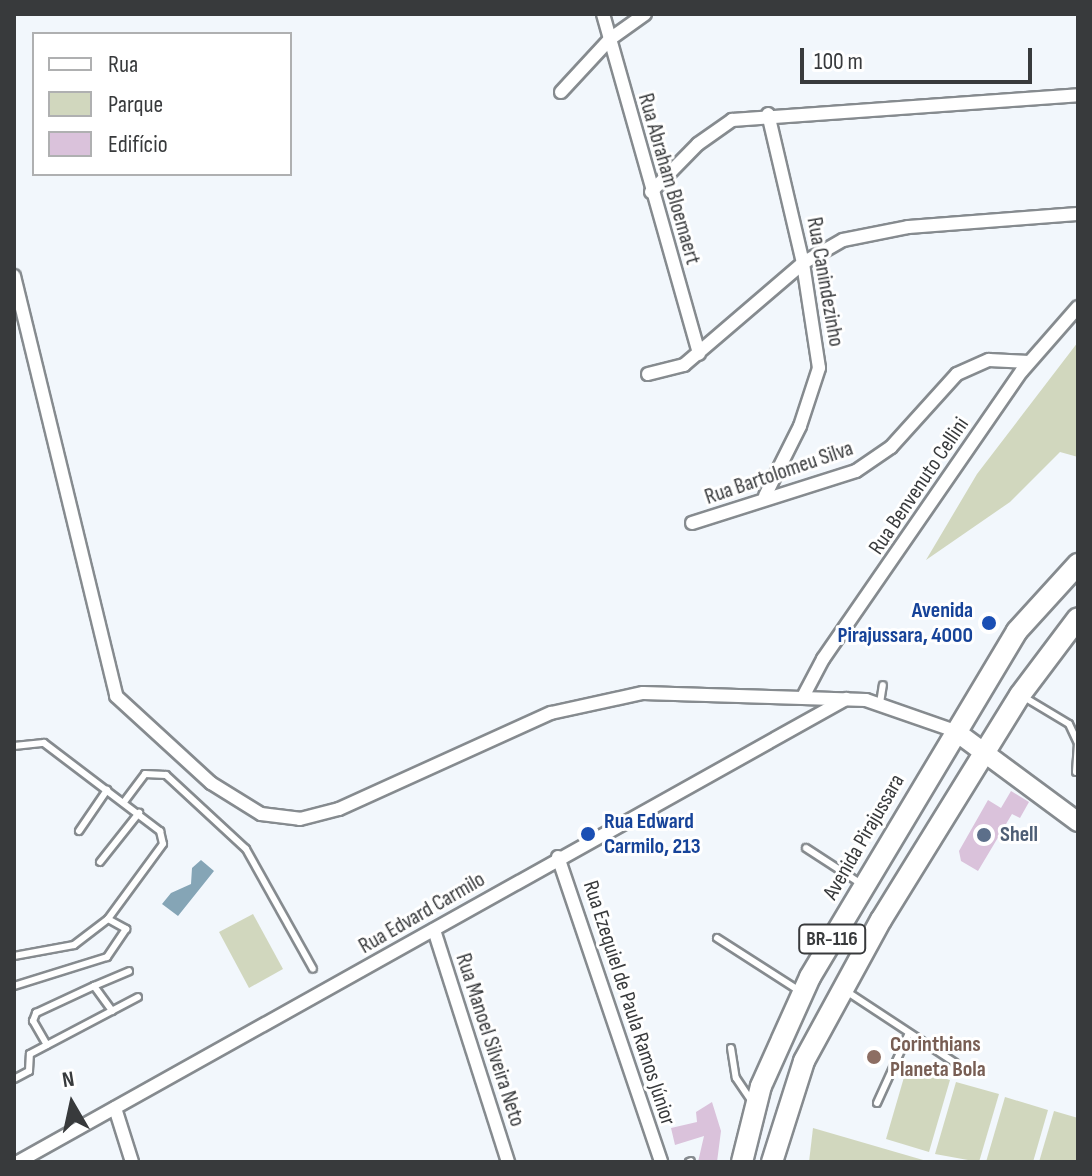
<!DOCTYPE html>
<html>
<head>
<meta charset="utf-8">
<style>
  body { margin:0 }
  #map { position:relative; width:1092px; height:1176px; overflow:hidden; background:#f2f7fc; font-family:"Sofia Sans Condensed",sans-serif }
  div>[style] { position:absolute }
  [style*='--x'] { left:calc(var(--x)*1px); top:calc(var(--y)*1px); width:calc(var(--w)*1px); rotate:calc(var(--a)*1deg) }
  .green>* { inset:0; background:#d1d7be }
  .water>* { inset:0; background:#85a5b6 }
  .building>* { inset:0; background:#dac2db }
  .roads { filter:drop-shadow(2px 0 #868b8f) drop-shadow(-2px 0 #868b8f) drop-shadow(0 2px #868b8f) drop-shadow(0 -2px #868b8f) }
  .lane>* { height:6px; margin:-3px; padding:0 3px; transform-origin:3px; border-radius:3px; background:#fff }
  .street>* { height:12px; margin:-6px; padding:0 6px; transform-origin:6px; border-radius:6px; background:#fff }
  .secondary>* { height:18px; margin:-9px; padding:0 9px; transform-origin:9px; border-radius:9px; background:#fff }
  .primary>* { height:20px; margin:-10px; padding:0 10px; transform-origin:10px; border-radius:10px; background:#fff }
  .dots>* { width:22px; height:22px; translate:-50% -50%; box-sizing:border-box; border:4px solid #fff; border-radius:50% }
  span { translate:-50% -50%; white-space:nowrap; text-align:center; line-height:1.15; -webkit-text-stroke:6px #fff; paint-order:stroke }
  .shield-label span { padding:2px 6px; background:#fff; border:2px solid; border-radius:6px; -webkit-text-stroke-width:0 }
  .shield-label { font-size:20px; color:#383a3c; font-weight:700 }
  .street-label { font-size:22px; color:#383a3c }
  .transit-label { font-size:22px; color:#164399; font-weight:700 }
  .right { translate:-100% -50%; text-align:right }
  .left { translate:0 -50%; text-align:left }
  .service-label { font-size:22px; color:#4e5e75; font-weight:700 }
  .education-label { font-size:22px; color:#785e54; font-weight:700 }
  .frame { position:absolute; inset:0; border:16px solid #383a3c; pointer-events:none }
  .legend { position:absolute; left:32px; top:32px; width:260px; height:144px; box-sizing:border-box; background:#fff; border:2px solid #afb0b1; margin:0; padding:10px 14px; list-style:none; font-size:24px; color:#383a3c }
  .legend li { display:flex; align-items:center; gap:16px; height:40px }
  .legend b { width:40px; border:2px solid #afb0b1 }
  .north { position:absolute; left:32px; top:1064px; width:80px; height:80px; -webkit-text-stroke:6px #fff; paint-order:stroke; rotate:351deg; font-size:22px; font-weight:700; line-height:32px; text-align:center; color:#383a3c }
  .north::after { content:''; display:block; margin:auto; width:28px; height:36px; background:#383a3c; clip-path:polygon(50% 0,100% 100%,50% 72%,0 100%) }
  .scale { position:absolute; left:800px; top:48px; width:232px; height:36px; box-sizing:border-box; border:4px solid #383a3c; border-top:0; padding-left:10px; font-size:24px; line-height:28px; white-space:nowrap; color:#383a3c; -webkit-text-stroke:6px #fff; paint-order:stroke }
</style>
</head>
<body>
<div id="map">
  <div class="green">
    <i style="clip-path:polygon(1078px 342px,1078px 457px,1060px 452px,1010px 502px,926px 560px,977px 474px)"></i>
    <i style="clip-path:polygon(253px 914px,283px 969px,249px 988px,219px 932px)"></i>
    <i style="clip-path:polygon(907px 1067px,950px 1080px,929px 1152px,886px 1139px)"></i>
    <i style="clip-path:polygon(956px 1082px,999px 1094px,979px 1162px,935px 1154px)"></i>
    <i style="clip-path:polygon(1005px 1097px,1048px 1110px,1033px 1162px,986px 1162px)"></i>
    <i style="clip-path:polygon(1054px 1111px,1078px 1118px,1078px 1162px,1039px 1162px)"></i>
    <i style="clip-path:polygon(813px 1128px,930px 1162px,809px 1162px)"></i>
  </div>
  <div class="water">
    <i style="clip-path:polygon(201px 860px,214px 871px,178px 916px,162px 904px,171px 893px,191px 884px,192px 868px)"></i>
  </div>
  <div class="building">
    <i style="clip-path:polygon(1011px 791px,1029px 802px,1020px 818px,1012px 814px,978px 871px,961px 861px,959px 851px,988px 800px,1001px 808px)"></i>
    <i style="clip-path:polygon(712px 1102px,721px 1131px,717px 1162px,698px 1162px,704px 1136px,675px 1145px,671px 1128px,697px 1122px,696px 1112px)"></i>
  </div>
  <div class="roads">
    <div class="lane">
      <i style="--x:1024;--y:697;--w:52;--a:31"></i>
      <i style="--x:1069;--y:724;--w:21;--a:65"></i>
      <i style="--x:1078;--y:743;--w:29;--a:94"></i>
      <i style="--x:880;--y:703;--w:18;--a:-81"></i>
      <i style="--x:14;--y:746;--w:30;--a:-6"></i>
      <i style="--x:44;--y:743;--w:146;--a:37.2"></i>
      <i style="--x:160;--y:831;--w:13;--a:77"></i>
      <i style="--x:163;--y:844;--w:93;--a:126.3"></i>
      <i style="--x:108;--y:919;--w:21;--a:29"></i>
      <i style="--x:126;--y:929;--w:34;--a:124"></i>
      <i style="--x:107;--y:957;--w:97;--a:162.7"></i>
      <i style="--x:124;--y:802;--w:35;--a:-53"></i>
      <i style="--x:145;--y:774;--w:21;--a:3"></i>
      <i style="--x:166;--y:775;--w:109;--a:42.8"></i>
      <i style="--x:246;--y:849;--w:137;--a:60.8"></i>
      <i style="--x:79;--y:831;--w:50;--a:-55.7"></i>
      <i style="--x:806;--y:848;--w:68;--a:33"></i>
      <i style="--x:100;--y:862;--w:63;--a:-51.5"></i>
      <i style="--x:717;--y:938;--w:96;--a:32.7"></i>
      <i style="--x:14;--y:956;--w:61;--a:-10.4"></i>
      <i style="--x:74;--y:945;--w:43;--a:-37.4"></i>
      <i style="--x:94;--y:986;--w:38;--a:-23"></i>
      <i style="--x:846;--y:991;--w:131;--a:33.4"></i>
      <i style="--x:47;--y:1045;--w:28;--a:-120"></i>
      <i style="--x:33;--y:1021;--w:9;--a:-69"></i>
      <i style="--x:36;--y:1013;--w:64;--a:-25"></i>
      <i style="--x:94;--y:986;--w:31;--a:54"></i>
      <i style="--x:731;--y:1048;--w:30;--a:81"></i>
      <i style="--x:736;--y:1078;--w:27;--a:56"></i>
      <i style="--x:14;--y:1079;--w:17;--a:-28"></i>
      <i style="--x:29;--y:1071;--w:17;--a:-87"></i>
      <i style="--x:30;--y:1054;--w:122;--a:-27.8"></i>
      <i style="--x:877;--y:1103;--w:75;--a:-65.5"></i>
      <i style="--x:689;--y:1162;--w:2;--a:-27"></i>
    </div>
    <div class="street">
      <i style="--x:603;--y:14;--w:353;--a:74.2"></i>
      <i style="--x:561;--y:92;--w:72;--a:-47.2"></i>
      <i style="--x:610;--y:39;--w:43;--a:-35.5"></i>
      <i style="--x:651;--y:192;--w:67;--a:-45.6"></i>
      <i style="--x:698;--y:144;--w:42;--a:-35.2"></i>
      <i style="--x:732;--y:120;--w:347;--a:-4.1"></i>
      <i style="--x:14;--y:276;--w:432;--a:76.3"></i>
      <i style="--x:116;--y:696;--w:129;--a:42.5"></i>
      <i style="--x:211;--y:783;--w:59;--a:31.8"></i>
      <i style="--x:261;--y:814;--w:39;--a:7"></i>
      <i style="--x:300;--y:819;--w:40;--a:-14.4"></i>
      <i style="--x:339;--y:809;--w:233;--a:-24.4"></i>
      <i style="--x:551;--y:713;--w:94;--a:-12.3"></i>
      <i style="--x:643;--y:693;--w:223;--a:1.8"></i>
      <i style="--x:866;--y:700;--w:94;--a:19.2"></i>
      <i style="--x:648;--y:374;--w:37;--a:-14"></i>
      <i style="--x:684;--y:365;--w:157;--a:-40.6"></i>
      <i style="--x:803;--y:263;--w:46;--a:-29.9"></i>
      <i style="--x:843;--y:240;--w:66;--a:-11.3"></i>
      <i style="--x:908;--y:227;--w:170;--a:-4.4"></i>
      <i style="--x:765;--y:496;--w:78;--a:-63.4"></i>
      <i style="--x:800;--y:426;--w:61;--a:-71.9"></i>
      <i style="--x:819;--y:368;--w:106;--a:-98.7"></i>
      <i style="--x:803;--y:263;--w:153;--a:-103.2"></i>
      <i style="--x:692;--y:523;--w:172;--a:-17.6"></i>
      <i style="--x:856;--y:471;--w:42;--a:-34.4"></i>
      <i style="--x:891;--y:447;--w:98;--a:-47.9"></i>
      <i style="--x:957;--y:374;--w:35;--a:-24"></i>
      <i style="--x:989;--y:360;--w:40;--a:2.9"></i>
      <i style="--x:804;--y:695;--w:41;--a:-62.2"></i>
      <i style="--x:823;--y:659;--w:350;--a:-55.4"></i>
      <i style="--x:1022;--y:371;--w:85;--a:-48.8"></i>
      <i style="--x:558;--y:857;--w:322;--a:71.3"></i>
      <i style="--x:434;--y:930;--w:244;--a:72.3"></i>
      <i style="--x:115;--y:1108;--w:57;--a:72.5"></i>
      <i style="--x:18;--y:1162;--w:949;--a:-29.21"></i>
    </div>
    <div class="secondary">
      <i style="--x:955;--y:731;--w:153;--a:36.5"></i>
    </div>
    <div class="primary">
      <i style="--x:742;--y:1162;--w:78;--a:-76"></i>
      <i style="--x:761;--y:1086;--w:120;--a:-65.8"></i>
      <i style="--x:810;--y:977;--w:403;--a:-59.1"></i>
      <i style="--x:1017;--y:631;--w:91;--a:-47.7"></i>
      <i style="--x:772;--y:1162;--w:106;--a:-72.4"></i>
      <i style="--x:804;--y:1061;--w:161;--a:-61.4"></i>
      <i style="--x:881;--y:920;--w:264;--a:-58.3"></i>
      <i style="--x:1020;--y:695;--w:96;--a:-53"></i>
    </div>
  </div>
  <div class="dots">
    <i style="left:989px;top:623px;background:#1a4fb4"></i>
    <i style="left:588px;top:834px;background:#1a4fb4"></i>
    <i style="left:984px;top:835px;background:#5c6f8a"></i>
    <i style="left:874px;top:1057px;background:#8d6e63"></i>
  </div>
  <div class="shield-label">
    <span style="left:832px;top:939px">BR-116</span>
  </div>
  <div class="street-label">
    <span style="left:669px;top:179px;rotate:74deg">Rua Abraham Bloemaert</span>
    <span style="left:825px;top:282px;rotate:80deg">Rua Canindezinho</span>
    <span style="left:779px;top:473px;rotate:-19deg">Rua Bartolomeu Silva</span>
    <span style="left:919px;top:486px;rotate:-56deg">Rua Benvenuto Cellini</span>
    <span style="left:864px;top:837px;rotate:-60deg">Avenida Pirajussara</span>
    <span style="left:422px;top:913px;rotate:-30deg">Rua Edvard Carmilo</span>
    <span style="left:629px;top:1003px;rotate:72deg">Rua Ezequiel de Paula Ramos Júnior</span>
    <span style="left:490px;top:1040px;rotate:72deg">Rua Manoel Silveira Neto</span>
  </div>
  <div class="transit-label">
    <span class="right" style="left:973px;top:623px">Avenida<br>Pirajussara, 4000</span>
    <span class="left" style="left:604px;top:834px">Rua Edward<br>Carmilo, 213</span>
  </div>
  <div class="service-label">
    <span class="left" style="left:1000px;top:835px">Shell</span>
  </div>
  <div class="education-label">
    <span class="left" style="left:890px;top:1057px">Corinthians<br>Planeta Bola</span>
  </div>
  <div class="frame"></div>
  <ul class="legend">
  <li><b style="height:10px;background:#fff"></b>Rua</li>
  <li><b style="height:22px;background:#d1d7be"></b>Parque</li>
  <li><b style="height:22px;background:#dac2db"></b>Edifício</li>
  </ul>
  <div class="north">N</div>
  <div class="scale">100 m</div>
</div>
</body>
</html>
